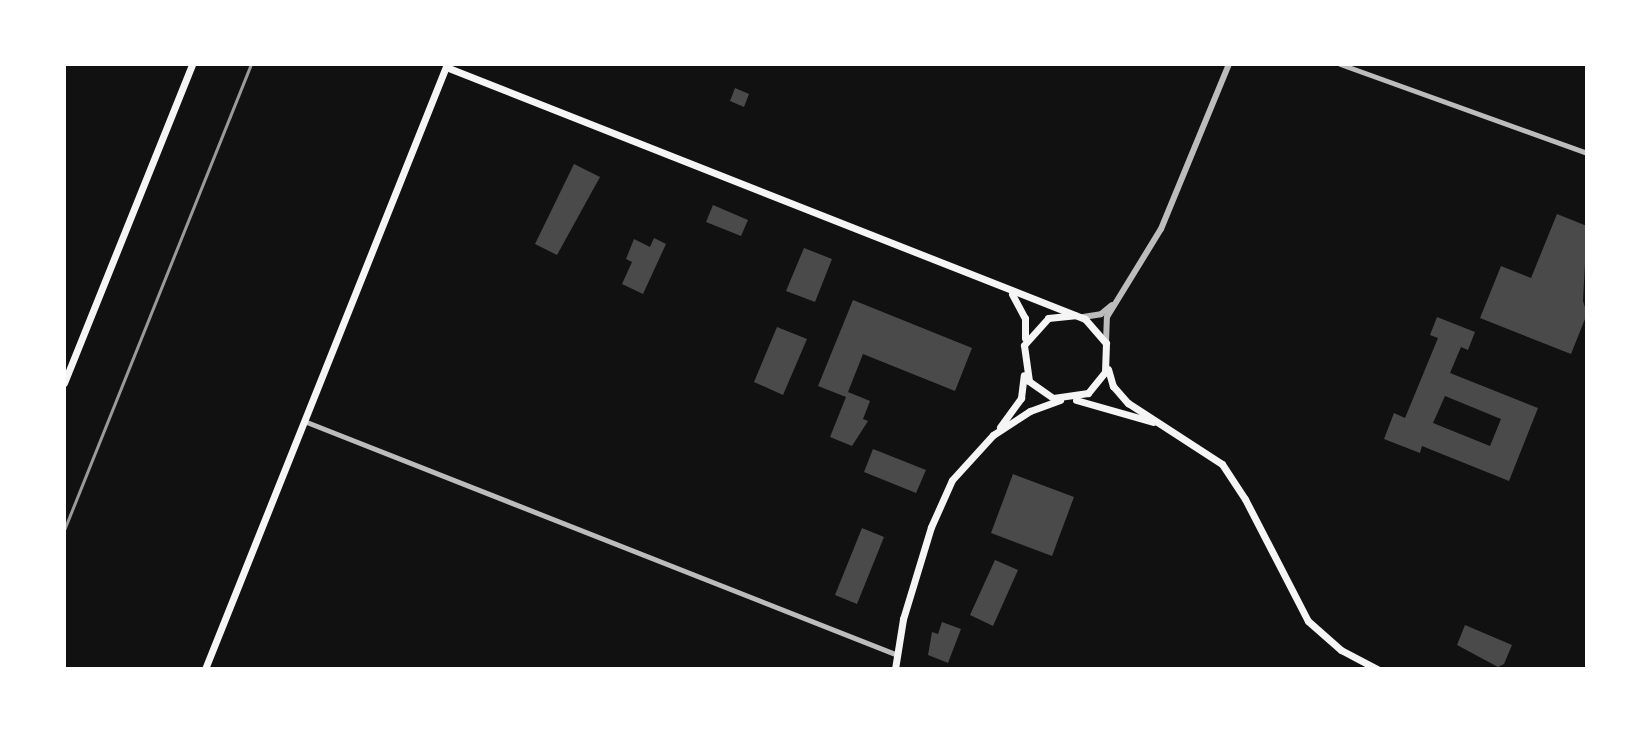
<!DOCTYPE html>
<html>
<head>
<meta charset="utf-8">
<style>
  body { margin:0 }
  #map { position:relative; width:1651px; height:733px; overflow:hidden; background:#111; font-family:"Source Sans 3",sans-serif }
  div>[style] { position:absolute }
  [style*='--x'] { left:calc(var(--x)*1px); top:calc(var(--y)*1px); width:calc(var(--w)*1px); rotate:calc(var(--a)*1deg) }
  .building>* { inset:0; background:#4a4a4a }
  .minor>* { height:5px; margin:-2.5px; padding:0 2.5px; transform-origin:2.5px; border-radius:2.5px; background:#bcbcbc }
  .tertiary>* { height:6px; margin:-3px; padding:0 3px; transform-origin:3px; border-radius:3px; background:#bcbcbc }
  .secondary>* { height:7px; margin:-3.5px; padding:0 3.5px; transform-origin:3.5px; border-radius:3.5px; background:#f5f5f5 }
  .primary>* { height:7px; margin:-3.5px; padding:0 3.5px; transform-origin:3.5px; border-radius:3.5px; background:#f5f5f5 }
  .rail>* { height:3px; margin:-1.5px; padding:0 1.5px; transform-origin:1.5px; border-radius:1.5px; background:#9a9a9a }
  span { translate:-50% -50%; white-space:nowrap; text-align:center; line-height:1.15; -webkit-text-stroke:6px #fff; paint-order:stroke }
  .frame { position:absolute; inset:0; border:66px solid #fff; pointer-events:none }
</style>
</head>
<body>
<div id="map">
  <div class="building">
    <i style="clip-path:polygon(735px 88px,749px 94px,744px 107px,730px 101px)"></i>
    <i style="clip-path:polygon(574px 164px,600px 177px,557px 255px,535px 244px)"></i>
    <i style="clip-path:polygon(713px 205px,748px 220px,741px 236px,706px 222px)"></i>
    <i style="clip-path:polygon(1557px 214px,1587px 226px,1583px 301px,1587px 314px,1571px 354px,1480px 318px,1501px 266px,1531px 278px)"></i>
    <i style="clip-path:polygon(654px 238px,666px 244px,643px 294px,622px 284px,632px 262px,626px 259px,634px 239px,650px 247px)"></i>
    <i style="clip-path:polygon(804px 248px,832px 259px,815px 302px,786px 291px)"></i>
    <i style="clip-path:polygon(853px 300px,972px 348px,955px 391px,863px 354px,848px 392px,870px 401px,863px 419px,868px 421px,852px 446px,830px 437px,846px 397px,818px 386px)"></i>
    <i style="clip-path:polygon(evenodd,1437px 317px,1475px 332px,1468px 350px,1461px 347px,1450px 373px,1538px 408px,1509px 481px,1422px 446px,1420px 453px,1384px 439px,1394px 413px,1405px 418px,1438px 338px,1430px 335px,1437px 317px,1445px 396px,1501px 419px,1490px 446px,1433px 423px,1445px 396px)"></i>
    <i style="clip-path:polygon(777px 327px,807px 339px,783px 395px,754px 382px)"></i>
    <i style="clip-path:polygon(873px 449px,926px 470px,916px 493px,864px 472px)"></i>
    <i style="clip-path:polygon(1013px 474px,1074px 497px,1052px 556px,991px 533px)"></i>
    <i style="clip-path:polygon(862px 528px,884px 537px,857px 604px,835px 595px)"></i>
    <i style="clip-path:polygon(995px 560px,1018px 570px,993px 626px,970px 615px)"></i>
    <i style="clip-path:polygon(942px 622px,961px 629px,948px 663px,928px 655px,932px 632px,938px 634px)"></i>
    <i style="clip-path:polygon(1465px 625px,1512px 645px,1504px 664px,1498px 667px,1457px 645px)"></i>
  </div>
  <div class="minor">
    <i style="--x:1340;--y:64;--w:263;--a:19.8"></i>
    <i style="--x:304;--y:421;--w:635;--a:21.52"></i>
  </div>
  <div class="tertiary">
    <i style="--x:1083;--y:317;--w:18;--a:-9"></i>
    <i style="--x:1101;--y:314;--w:14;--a:-39"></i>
    <i style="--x:1106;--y:343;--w:26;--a:-88"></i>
    <i style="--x:1107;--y:317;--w:103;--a:-58.5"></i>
    <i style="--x:1161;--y:229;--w:178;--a:-67.6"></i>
  </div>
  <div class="secondary">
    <i style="--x:446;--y:67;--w:687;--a:21.52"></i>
    <i style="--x:1085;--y:319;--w:32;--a:49"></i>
    <i style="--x:1106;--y:343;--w:29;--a:92"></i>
    <i style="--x:1105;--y:372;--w:27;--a:129"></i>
    <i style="--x:1088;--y:393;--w:35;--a:172"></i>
    <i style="--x:1053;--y:398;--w:29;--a:-145"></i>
    <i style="--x:1029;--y:381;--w:36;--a:-98"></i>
    <i style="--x:1024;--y:345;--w:36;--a:-48"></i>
    <i style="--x:1048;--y:318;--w:27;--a:-6"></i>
    <i style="--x:1012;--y:294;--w:27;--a:62"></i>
    <i style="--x:1025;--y:318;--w:20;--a:90"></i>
    <i style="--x:1108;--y:369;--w:18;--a:74"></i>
    <i style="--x:1113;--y:386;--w:23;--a:49"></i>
    <i style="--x:1128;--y:403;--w:112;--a:33"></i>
    <i style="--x:1222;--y:464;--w:42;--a:56.7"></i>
    <i style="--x:1245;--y:499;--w:137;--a:62.7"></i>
    <i style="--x:1308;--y:621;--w:44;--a:41.3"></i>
    <i style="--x:1341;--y:650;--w:41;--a:27.8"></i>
    <i style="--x:64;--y:383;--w:344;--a:-68.1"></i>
    <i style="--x:1076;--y:400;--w:80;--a:15.9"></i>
    <i style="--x:1000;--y:427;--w:36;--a:-54"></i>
    <i style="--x:1021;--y:398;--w:23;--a:-83"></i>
    <i style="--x:895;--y:669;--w:51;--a:-80.9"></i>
    <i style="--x:903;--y:619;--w:96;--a:-73.1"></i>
    <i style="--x:931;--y:527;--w:51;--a:-65.9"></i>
    <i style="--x:952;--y:480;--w:61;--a:-47.7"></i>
    <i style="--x:993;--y:435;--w:44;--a:-33"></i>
    <i style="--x:1030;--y:411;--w:32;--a:-20"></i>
  </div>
  <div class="primary">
    <i style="--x:205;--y:669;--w:652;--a:-68.2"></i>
  </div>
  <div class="rail">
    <i style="--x:64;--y:530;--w:502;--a:-68.14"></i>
  </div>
  <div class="frame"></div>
</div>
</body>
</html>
